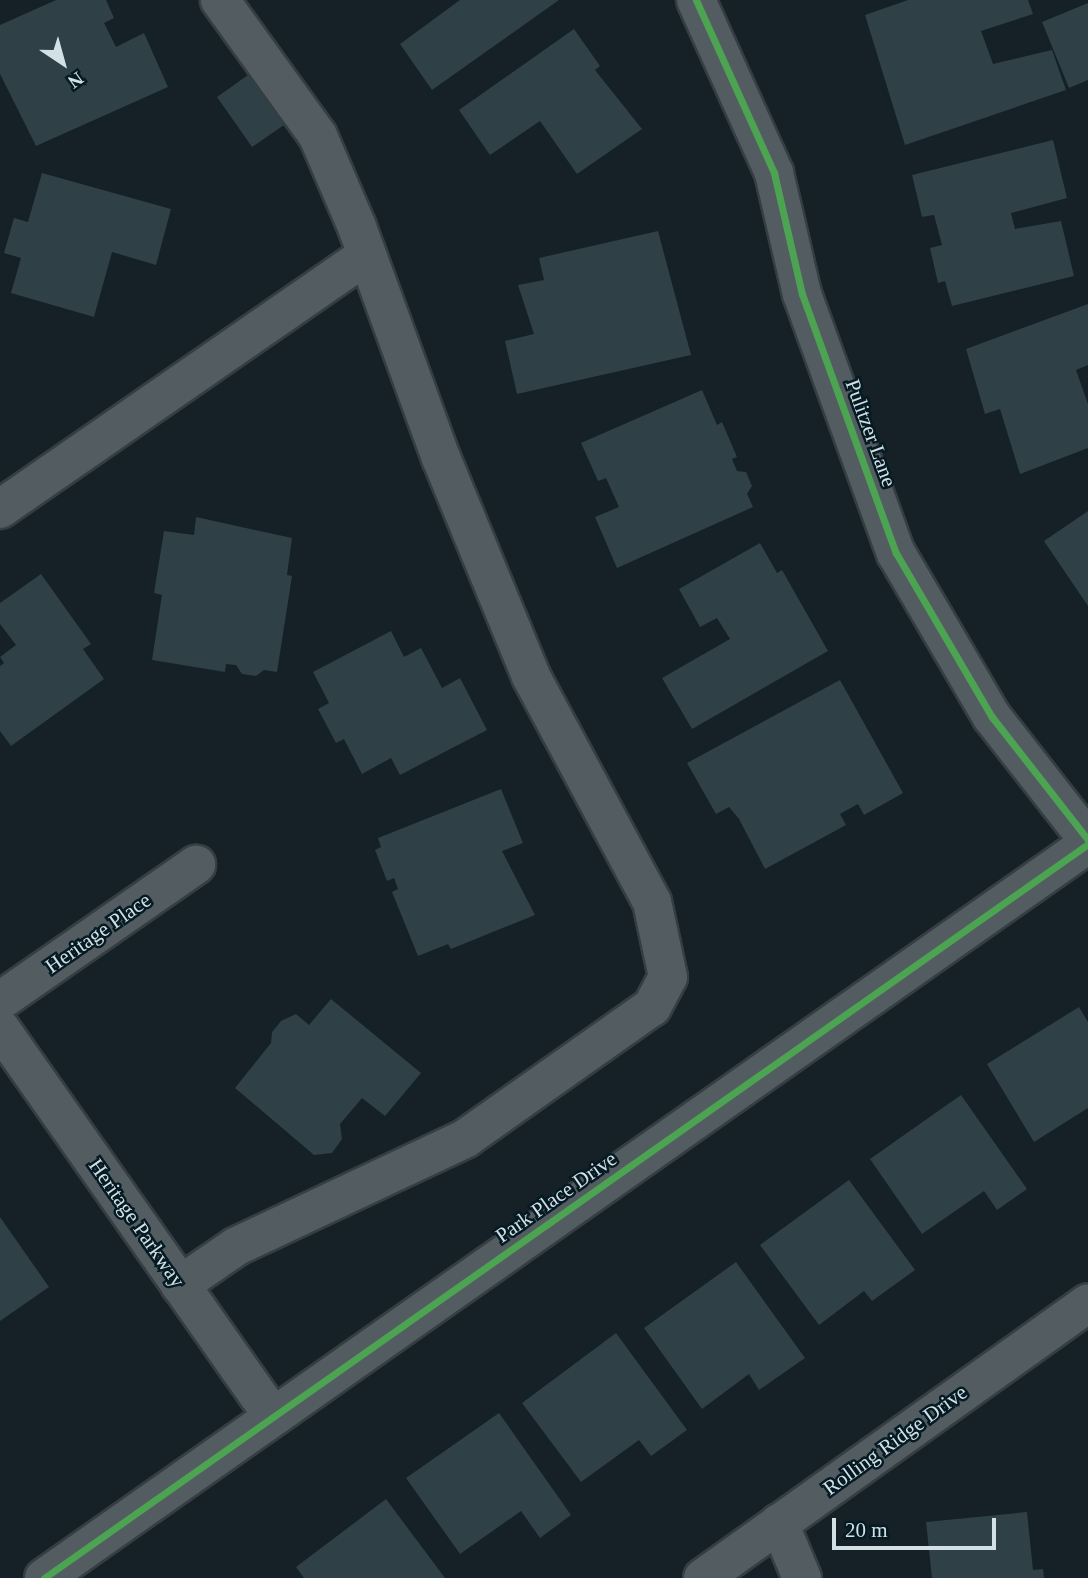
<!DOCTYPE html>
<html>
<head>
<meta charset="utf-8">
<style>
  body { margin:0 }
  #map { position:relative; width:1088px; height:1578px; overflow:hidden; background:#152126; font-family:"Times New Roman",serif }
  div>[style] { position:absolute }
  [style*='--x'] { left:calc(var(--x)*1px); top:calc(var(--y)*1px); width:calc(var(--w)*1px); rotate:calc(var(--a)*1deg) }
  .building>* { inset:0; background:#2f4046 }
  .roads { filter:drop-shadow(2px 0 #353e42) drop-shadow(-2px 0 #353e42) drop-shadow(0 2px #353e42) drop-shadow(0 -2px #353e42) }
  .minor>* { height:38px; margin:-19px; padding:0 19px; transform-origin:19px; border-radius:19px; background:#535c60 }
  .cycleway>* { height:7px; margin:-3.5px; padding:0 3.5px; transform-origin:3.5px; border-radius:3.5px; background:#4ca352 }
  span { translate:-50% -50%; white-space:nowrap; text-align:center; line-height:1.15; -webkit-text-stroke:5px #051a23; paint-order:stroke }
  .street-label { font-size:21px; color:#d3e0e6 }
  .north { position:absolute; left:28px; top:28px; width:70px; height:70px; -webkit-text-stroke:5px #051a23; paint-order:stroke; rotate:144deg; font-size:19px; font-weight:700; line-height:28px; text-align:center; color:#d3e0e6 }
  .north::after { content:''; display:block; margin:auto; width:24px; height:32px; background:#d3e0e6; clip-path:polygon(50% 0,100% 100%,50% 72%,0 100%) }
  .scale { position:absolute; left:832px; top:1518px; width:164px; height:32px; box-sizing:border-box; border:4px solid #d3e0e6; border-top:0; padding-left:9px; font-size:21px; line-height:24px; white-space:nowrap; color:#d3e0e6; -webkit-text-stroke:5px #051a23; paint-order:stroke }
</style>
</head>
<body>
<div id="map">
  <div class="building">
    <i style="clip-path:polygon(56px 0,106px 0,114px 18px,104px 23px,116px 47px,144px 33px,168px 87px,36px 146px,0 74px,0 25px)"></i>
    <i style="clip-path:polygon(460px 0,559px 0,432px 90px,400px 44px)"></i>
    <i style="clip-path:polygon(908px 0,1028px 0,1033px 14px,981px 31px,993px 64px,1052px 50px,1066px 90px,905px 145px,865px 15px)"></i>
    <i style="clip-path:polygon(1088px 3px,1088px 80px,1069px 88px,1042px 22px)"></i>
    <i style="clip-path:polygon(574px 29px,600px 66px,595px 70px,642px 129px,577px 174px,540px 121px,490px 155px,459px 110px)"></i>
    <i style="clip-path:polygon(248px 75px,284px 125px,252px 147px,217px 97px)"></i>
    <i style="clip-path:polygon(1053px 140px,1067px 198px,1011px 213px,1015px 229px,1061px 221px,1074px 276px,952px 306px,945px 281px,938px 283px,930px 248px,942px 245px,934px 215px,922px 217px,912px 175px)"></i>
    <i style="clip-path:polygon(42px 173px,171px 209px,156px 265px,112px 252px,94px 317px,11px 293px,21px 258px,4px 253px,14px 218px,28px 222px)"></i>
    <i style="clip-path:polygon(658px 231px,691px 355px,517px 394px,505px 341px,534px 334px,518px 285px,544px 280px,539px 258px)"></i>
    <i style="clip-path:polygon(1088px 304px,1088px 365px,1076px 370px,1088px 404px,1088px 448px,1020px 474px,1000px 409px,985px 414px,966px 349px)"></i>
    <i style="clip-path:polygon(702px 390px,717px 425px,722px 422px,737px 457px,732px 459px,737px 471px,746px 472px,752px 486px,747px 494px,753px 507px,617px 568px,595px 517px,619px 507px,606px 478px,598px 481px,581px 443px)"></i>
    <i style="clip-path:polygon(1088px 511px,1088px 606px,1044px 541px)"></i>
    <i style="clip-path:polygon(196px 517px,292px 538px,287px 575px,292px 576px,277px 672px,264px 670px,256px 676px,242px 674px,236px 665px,226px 664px,225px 672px,152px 660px,162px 595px,154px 593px,164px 531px,194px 535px)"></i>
    <i style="clip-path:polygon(760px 543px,777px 573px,782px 570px,828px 651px,692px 729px,662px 678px,730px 639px,717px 618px,700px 627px,679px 589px)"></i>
    <i style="clip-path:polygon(41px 574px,91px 644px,83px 649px,104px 679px,11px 746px,0 731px,0 666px,4px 663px,0 657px,16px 645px,0 624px,0 603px)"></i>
    <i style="clip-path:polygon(391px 631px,404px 657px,421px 648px,442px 688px,460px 678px,487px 730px,400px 775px,391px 758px,362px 774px,344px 739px,336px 743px,318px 709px,329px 703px,313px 672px)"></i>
    <i style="clip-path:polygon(840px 680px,903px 793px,864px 815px,858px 804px,840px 814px,846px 825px,765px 869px,739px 819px,729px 807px,716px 814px,687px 763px)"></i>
    <i style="clip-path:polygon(501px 789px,523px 843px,502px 851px,535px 915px,451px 949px,448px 944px,418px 956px,392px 892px,398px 889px,394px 878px,387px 881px,375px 850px,381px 847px,378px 838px)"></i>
    <i style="clip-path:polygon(331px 999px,421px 1073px,385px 1116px,362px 1098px,340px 1124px,342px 1139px,332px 1153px,314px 1155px,235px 1088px,271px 1043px,272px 1032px,281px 1021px,296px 1014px,309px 1025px)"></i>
    <i style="clip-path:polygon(1079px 1007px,1088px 1022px,1088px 1108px,1034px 1142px,987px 1064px)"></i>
    <i style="clip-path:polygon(961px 1095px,1027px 1189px,997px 1210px,984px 1191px,922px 1234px,870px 1159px)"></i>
    <i style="clip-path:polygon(849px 1180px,915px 1270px,872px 1301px,864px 1291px,819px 1325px,760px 1245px)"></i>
    <i style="clip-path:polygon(0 1217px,49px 1287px,0 1321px)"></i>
    <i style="clip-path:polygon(736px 1262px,805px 1358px,759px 1390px,749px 1374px,702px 1409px,644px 1328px)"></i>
    <i style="clip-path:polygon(616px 1333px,687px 1430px,651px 1456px,639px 1440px,581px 1482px,522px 1403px)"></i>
    <i style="clip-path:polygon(499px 1413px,571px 1515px,540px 1538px,521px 1511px,460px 1554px,406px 1478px)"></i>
    <i style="clip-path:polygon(386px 1499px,445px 1578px,304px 1578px,296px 1567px)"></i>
    <i style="clip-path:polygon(1027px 1512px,1033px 1570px,1043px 1569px,1044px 1578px,932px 1578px,926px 1522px)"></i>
  </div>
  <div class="roads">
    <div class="minor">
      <i style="--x:696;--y:0;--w:190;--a:65.7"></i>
      <i style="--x:774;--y:173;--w:124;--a:77"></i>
      <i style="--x:802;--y:294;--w:276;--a:70.1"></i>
      <i style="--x:896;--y:553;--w:190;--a:59.7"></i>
      <i style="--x:992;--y:717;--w:156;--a:52"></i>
      <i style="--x:0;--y:509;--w:446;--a:-34.7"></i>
      <i style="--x:0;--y:1001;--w:239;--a:-34.8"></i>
      <i style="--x:0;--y:1028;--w:475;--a:54.9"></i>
      <i style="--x:180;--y:1285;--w:69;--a:-34.4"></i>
      <i style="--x:237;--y:1246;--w:253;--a:-25.2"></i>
      <i style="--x:466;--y:1138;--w:228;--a:-35.2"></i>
      <i style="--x:652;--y:1007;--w:34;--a:-62"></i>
      <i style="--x:668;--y:977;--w:77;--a:-102"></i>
      <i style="--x:652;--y:902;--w:256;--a:-118.2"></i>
      <i style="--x:531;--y:676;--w:236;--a:-112.4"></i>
      <i style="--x:441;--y:458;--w:246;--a:-110"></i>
      <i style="--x:357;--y:227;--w:99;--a:-113.2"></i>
      <i style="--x:318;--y:136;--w:168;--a:-125.8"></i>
      <i style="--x:779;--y:1523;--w:60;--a:67.3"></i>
      <i style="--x:44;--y:1578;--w:1276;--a:-35.11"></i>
      <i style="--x:703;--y:1578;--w:473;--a:-35.5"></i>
    </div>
  </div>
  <div class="cycleway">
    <i style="--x:696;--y:0;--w:190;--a:65.7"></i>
    <i style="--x:774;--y:173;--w:124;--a:77"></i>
    <i style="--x:802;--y:294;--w:276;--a:70.1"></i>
    <i style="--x:896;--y:553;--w:190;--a:59.7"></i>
    <i style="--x:992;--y:717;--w:156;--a:52"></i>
    <i style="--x:44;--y:1578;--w:1276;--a:-35.11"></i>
  </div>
  <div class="street-label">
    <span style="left:871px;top:433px;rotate:70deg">Pulitzer Lane</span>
    <span style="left:98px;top:933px;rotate:-35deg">Heritage Place</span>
    <span style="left:556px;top:1197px;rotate:-35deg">Park Place Drive</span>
    <span style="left:137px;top:1223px;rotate:55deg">Heritage Parkway</span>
    <span style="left:895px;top:1440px;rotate:-36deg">Rolling Ridge Drive</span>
  </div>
  <div class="north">N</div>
  <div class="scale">20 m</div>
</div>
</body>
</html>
